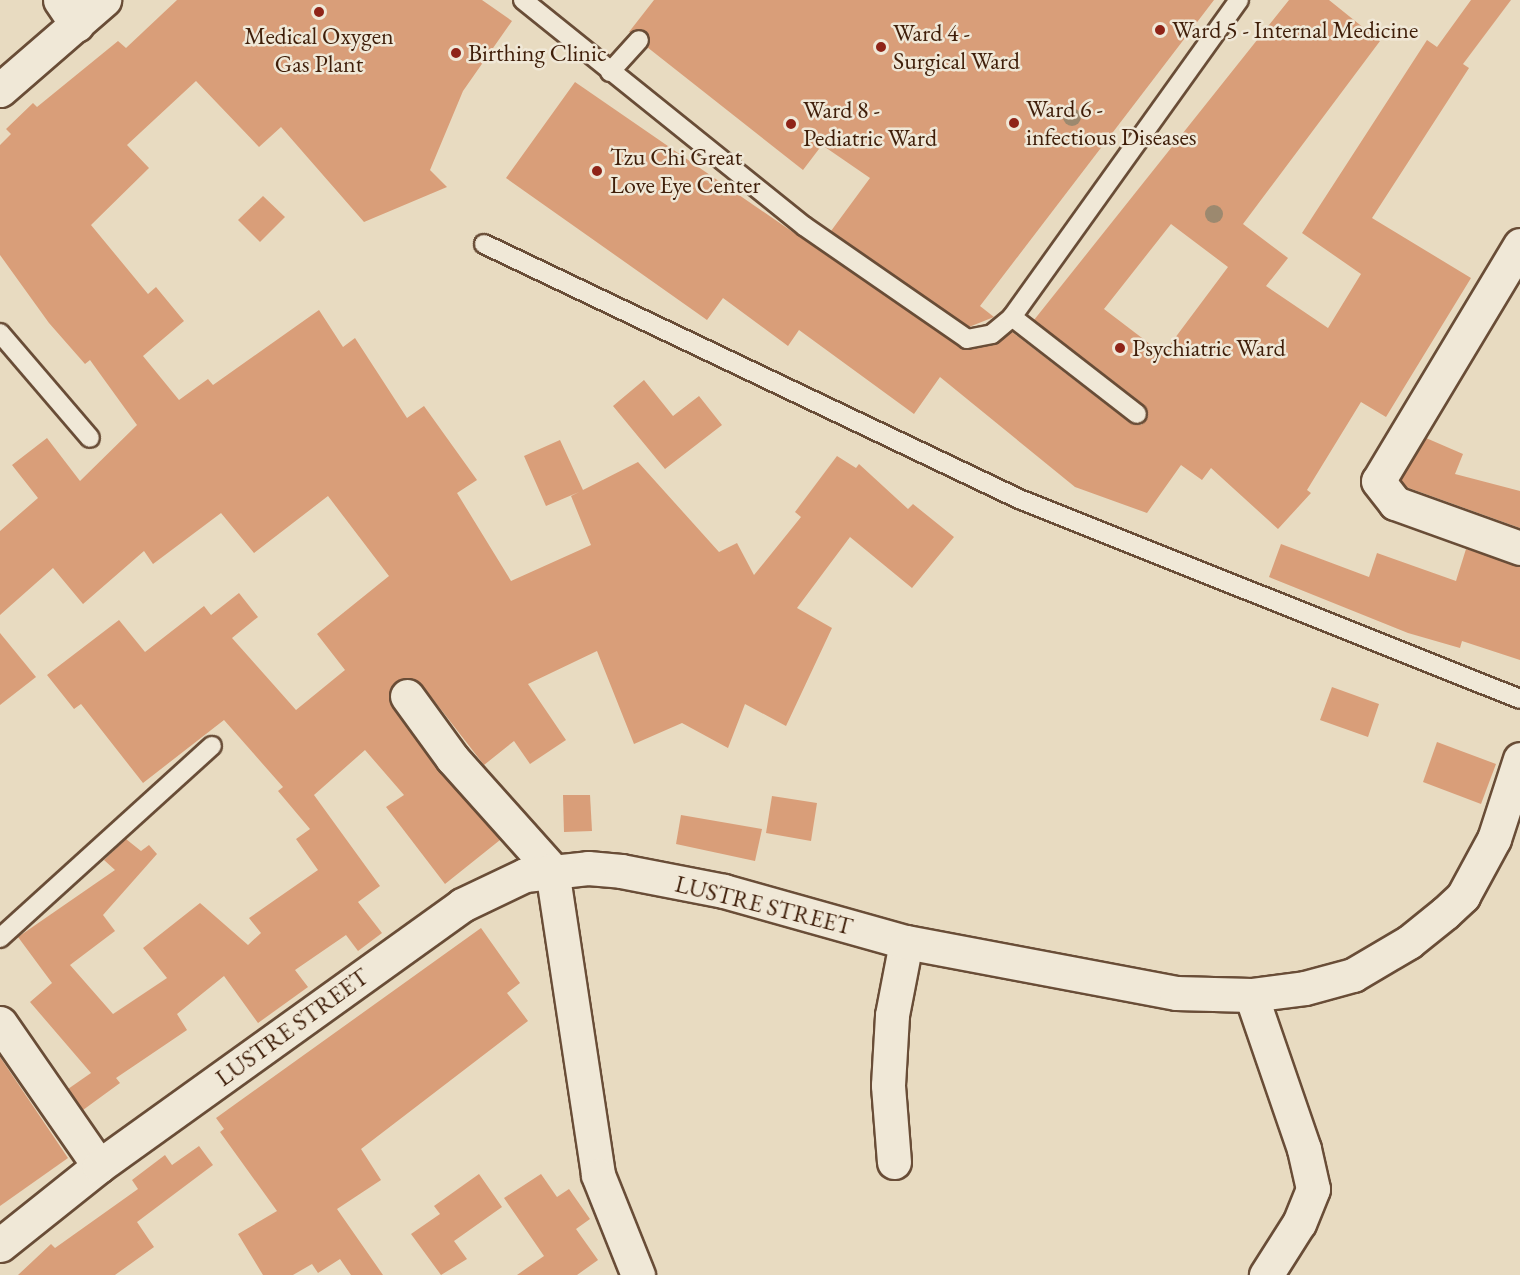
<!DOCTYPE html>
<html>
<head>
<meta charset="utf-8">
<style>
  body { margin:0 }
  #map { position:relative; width:1520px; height:1275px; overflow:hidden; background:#e8dbc1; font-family:"EB Garamond",serif }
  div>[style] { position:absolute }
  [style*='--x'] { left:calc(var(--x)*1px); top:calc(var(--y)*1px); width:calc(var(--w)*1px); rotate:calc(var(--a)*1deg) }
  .building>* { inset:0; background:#d99e79 }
  .roads { filter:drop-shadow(2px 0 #694d37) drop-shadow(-2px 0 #694d37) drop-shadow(0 2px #694d37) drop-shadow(0 -2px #694d37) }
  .service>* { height:18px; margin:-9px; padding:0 9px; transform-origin:9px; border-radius:9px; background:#f0e8d7 }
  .minor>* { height:33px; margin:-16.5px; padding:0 16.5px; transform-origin:16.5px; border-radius:16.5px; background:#f0e8d7 }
  .tertiary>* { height:33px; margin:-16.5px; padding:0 16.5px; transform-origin:16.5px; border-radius:16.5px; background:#f0e8d7 }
  .secondary>* { height:33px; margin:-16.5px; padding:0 16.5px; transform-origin:16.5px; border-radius:16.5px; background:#f0e8d7 }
  .trees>* { width:18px; height:18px; margin:-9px; border-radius:50%; background:#9c896f }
  .dots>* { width:16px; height:16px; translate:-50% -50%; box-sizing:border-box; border:3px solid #f0e8d7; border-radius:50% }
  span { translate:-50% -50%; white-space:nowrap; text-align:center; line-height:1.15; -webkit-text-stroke:5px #f0e8d7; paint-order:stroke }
  .poi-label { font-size:24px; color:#3f1e09 }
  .left { translate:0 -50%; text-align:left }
  .street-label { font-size:24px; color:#3f1e09 }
</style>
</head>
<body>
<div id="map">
  <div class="building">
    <i style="clip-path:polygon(177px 0,482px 0,512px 21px,463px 91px,430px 170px,447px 187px,364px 222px,281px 127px,259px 147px,196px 81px,127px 145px,149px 168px,91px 225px,148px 294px,156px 287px,184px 321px,143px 356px,179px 400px,208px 379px,213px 385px,319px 310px,343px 347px,355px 338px,407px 418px,424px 406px,477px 480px,457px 493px,511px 581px,591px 545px,571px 496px,579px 492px,546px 506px,524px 456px,560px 440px,583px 490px,638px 462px,719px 552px,737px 543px,754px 575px,801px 517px,795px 512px,837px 456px,856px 468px,859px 464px,908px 509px,913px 504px,954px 537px,912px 588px,850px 537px,797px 608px,832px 628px,786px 726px,745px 704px,728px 748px,682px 723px,634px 744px,597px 651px,528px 684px,566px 740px,530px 764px,514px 741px,484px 765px,422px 685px,414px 679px,397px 681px,390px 689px,392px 707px,438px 770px,500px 840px,445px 884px,386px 807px,404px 795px,365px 750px,314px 795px,380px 886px,358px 902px,382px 933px,358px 951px,346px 935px,295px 970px,308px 987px,258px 1023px,224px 976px,177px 1014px,187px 1030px,116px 1078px,120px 1083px,83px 1110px,68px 1089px,91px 1073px,30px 1002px,52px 983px,18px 937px,115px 870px,104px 860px,126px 839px,141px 851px,149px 845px,157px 854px,103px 915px,115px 931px,70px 965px,113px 1014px,167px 978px,143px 948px,200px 903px,248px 945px,261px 933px,249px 918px,318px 870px,296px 839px,310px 829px,278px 791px,283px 787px,224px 720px,143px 783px,81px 704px,74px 709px,47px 675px,119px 620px,145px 652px,204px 606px,211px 615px,239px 593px,258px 617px,232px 638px,296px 710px,345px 670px,317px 634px,389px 576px,328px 496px,254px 553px,221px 513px,153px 564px,144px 551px,83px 604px,53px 568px,0 615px,0 531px,38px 498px,12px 465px,47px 438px,80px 481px,137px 425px,90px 360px,85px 364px,49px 323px,0 255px,0 145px,11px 134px,6px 129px,33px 103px,37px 107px,118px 41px,126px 48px)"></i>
    <i style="clip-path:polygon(654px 0,1214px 0,980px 306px,994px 317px,969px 327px,831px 231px,870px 178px,822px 145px,803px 170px,647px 47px,646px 31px,629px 32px)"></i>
    <i style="clip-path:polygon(evenodd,1289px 0,1329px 0,1380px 41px,1243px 224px,1288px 258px,1266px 286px,1328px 328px,1361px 274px,1302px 233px,1427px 40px,1437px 47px,1471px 0,1511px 0,1463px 64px,1469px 68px,1372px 218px,1471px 278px,1386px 417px,1361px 402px,1307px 490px,1311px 493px,1278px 529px,1211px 468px,1202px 480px,1181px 465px,1147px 513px,1075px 487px,940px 377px,914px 414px,799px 330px,788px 346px,723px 298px,707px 320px,506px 178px,575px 82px,961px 348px,994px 345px,1012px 332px,1130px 423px,1141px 425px,1148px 416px,1144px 405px,1034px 320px,1289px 0,1171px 224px,1228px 267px,1163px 354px,1104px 309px,1171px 224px)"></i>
    <i style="clip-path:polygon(263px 196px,285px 217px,260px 242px,238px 220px)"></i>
    <i style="clip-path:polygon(644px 380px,673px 416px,699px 396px,722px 425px,665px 469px,613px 406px)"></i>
    <i style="clip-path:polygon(1426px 438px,1463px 454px,1455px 474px,1520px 491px,1520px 528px,1406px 487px,1401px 480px)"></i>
    <i style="clip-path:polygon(1281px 544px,1369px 577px,1377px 553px,1456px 581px,1466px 549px,1520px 566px,1520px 660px,1462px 641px,1460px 648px,1408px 633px,1269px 577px)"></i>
    <i style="clip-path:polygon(0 633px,36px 677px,0 705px)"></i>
    <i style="clip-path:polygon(1332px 687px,1379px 704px,1368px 737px,1320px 720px)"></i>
    <i style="clip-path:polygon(1437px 742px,1496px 764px,1481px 804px,1423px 782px)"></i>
    <i style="clip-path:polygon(563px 795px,590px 795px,592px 831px,564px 832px)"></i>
    <i style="clip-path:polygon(772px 796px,817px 803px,811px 841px,766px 833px)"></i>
    <i style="clip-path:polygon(681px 815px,762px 829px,755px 861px,676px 844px)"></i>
    <i style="clip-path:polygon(481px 928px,520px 983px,507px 993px,528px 1021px,361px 1149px,381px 1180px,337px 1209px,383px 1275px,351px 1275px,340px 1259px,318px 1273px,312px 1264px,293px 1275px,263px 1275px,238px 1234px,277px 1211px,220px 1132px,224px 1129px,216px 1118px)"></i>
    <i style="clip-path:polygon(0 1057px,68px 1158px,0 1206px)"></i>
    <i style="clip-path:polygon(199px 1146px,213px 1165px,137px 1222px,154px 1247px,115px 1275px,18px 1275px,51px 1244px,55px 1248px,138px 1189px,132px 1180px,165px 1155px,172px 1165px)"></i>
    <i style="clip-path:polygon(479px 1174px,502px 1207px,454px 1241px,467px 1259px,441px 1275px,411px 1234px,440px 1214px,434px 1206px)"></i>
    <i style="clip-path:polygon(541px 1174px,557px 1197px,569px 1189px,590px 1219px,576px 1229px,598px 1260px,577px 1275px,517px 1275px,544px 1256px,504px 1198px)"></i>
  </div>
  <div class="roads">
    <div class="service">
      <i style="--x:523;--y:0;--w:361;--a:38.8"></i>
      <i style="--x:804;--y:226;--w:198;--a:34.7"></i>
      <i style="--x:967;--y:339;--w:25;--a:-11"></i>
      <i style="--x:992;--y:334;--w:26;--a:-40"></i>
      <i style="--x:1012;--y:317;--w:390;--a:-54.4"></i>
      <i style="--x:610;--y:72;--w:43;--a:-47.8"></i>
      <i style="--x:484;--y:244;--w:593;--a:25.48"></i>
      <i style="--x:1019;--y:499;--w:539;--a:21.76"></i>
      <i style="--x:1012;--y:317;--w:158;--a:37.8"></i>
      <i style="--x:0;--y:333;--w:138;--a:49.4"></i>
      <i style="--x:0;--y:938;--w:286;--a:-42.2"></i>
    </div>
    <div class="minor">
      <i style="--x:60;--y:0;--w:30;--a:56"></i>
      <i style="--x:1520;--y:245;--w:275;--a:121"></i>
      <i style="--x:1378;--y:481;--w:28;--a:52"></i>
      <i style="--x:1395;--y:503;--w:133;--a:19.8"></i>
      <i style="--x:407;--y:696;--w:77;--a:54"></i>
      <i style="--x:452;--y:758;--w:150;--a:48.2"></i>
      <i style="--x:552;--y:870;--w:308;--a:81.4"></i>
      <i style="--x:598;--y:1175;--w:108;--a:68.2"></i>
      <i style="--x:1251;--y:995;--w:163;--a:71"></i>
      <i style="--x:1304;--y:1149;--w:41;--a:77.3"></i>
      <i style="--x:1313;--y:1189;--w:37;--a:112"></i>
      <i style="--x:1299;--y:1223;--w:62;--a:122.4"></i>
      <i style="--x:0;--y:1023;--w:174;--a:55.3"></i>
      <i style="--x:894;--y:1162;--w:77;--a:-94.5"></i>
      <i style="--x:888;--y:1085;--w:70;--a:-86.7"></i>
      <i style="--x:892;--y:1015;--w:74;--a:-79.1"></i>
    </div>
    <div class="tertiary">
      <i style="--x:0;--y:1245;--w:127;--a:-38.6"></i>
      <i style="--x:99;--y:1166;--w:447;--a:-35.7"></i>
      <i style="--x:462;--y:905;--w:70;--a:-25.5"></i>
      <i style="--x:525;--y:875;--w:63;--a:-6.3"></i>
      <i style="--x:588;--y:868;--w:33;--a:5"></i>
      <i style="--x:621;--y:871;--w:105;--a:11"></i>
      <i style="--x:724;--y:891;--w:189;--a:15.7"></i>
      <i style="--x:906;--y:942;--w:275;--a:10.7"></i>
      <i style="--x:1176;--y:993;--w:75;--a:1.5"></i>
      <i style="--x:1251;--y:995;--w:54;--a:-7.4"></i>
      <i style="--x:1305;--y:988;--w:50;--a:-15.2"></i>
      <i style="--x:1353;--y:975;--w:65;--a:-30.5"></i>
      <i style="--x:1409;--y:942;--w:46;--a:-38.9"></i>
      <i style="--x:1445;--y:913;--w:25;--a:-43"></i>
      <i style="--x:1463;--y:896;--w:65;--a:-61.5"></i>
      <i style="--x:1494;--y:839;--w:84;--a:-72"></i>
    </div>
    <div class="secondary">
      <i style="--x:0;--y:90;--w:138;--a:-40.9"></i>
    </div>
  </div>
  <div class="trees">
    <i style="left:1072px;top:117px"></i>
    <i style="left:1214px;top:214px"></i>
  </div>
  <div class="dots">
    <i style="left:319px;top:12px;background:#8f2418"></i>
    <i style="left:1160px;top:30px;background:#8f2418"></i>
    <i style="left:881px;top:47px;background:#8f2418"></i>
    <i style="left:456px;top:53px;background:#8f2418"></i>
    <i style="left:1014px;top:123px;background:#8f2418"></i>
    <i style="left:791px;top:124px;background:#8f2418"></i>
    <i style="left:597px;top:171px;background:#8f2418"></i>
    <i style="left:1120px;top:348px;background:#8f2418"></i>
  </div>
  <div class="poi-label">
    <span class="left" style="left:1172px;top:30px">Ward 5 - Internal Medicine</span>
    <span class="left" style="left:893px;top:47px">Ward 4 -<br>Surgical Ward</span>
    <span style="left:319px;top:50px">Medical Oxygen<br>Gas Plant</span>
    <span class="left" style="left:468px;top:53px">Birthing Clinic</span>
    <span class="left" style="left:1026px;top:123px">Ward 6 -<br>infectious Diseases</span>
    <span class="left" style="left:803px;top:124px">Ward 8 -<br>Pediatric Ward</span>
    <span class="left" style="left:610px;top:171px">Tzu Chi Great<br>Love Eye Center</span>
    <span class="left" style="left:1132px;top:348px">Psychiatric Ward</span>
  </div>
  <div class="street-label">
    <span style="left:764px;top:905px;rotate:14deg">LUSTRE STREET</span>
    <span style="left:292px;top:1027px;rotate:-36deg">LUSTRE STREET</span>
  </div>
</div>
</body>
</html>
